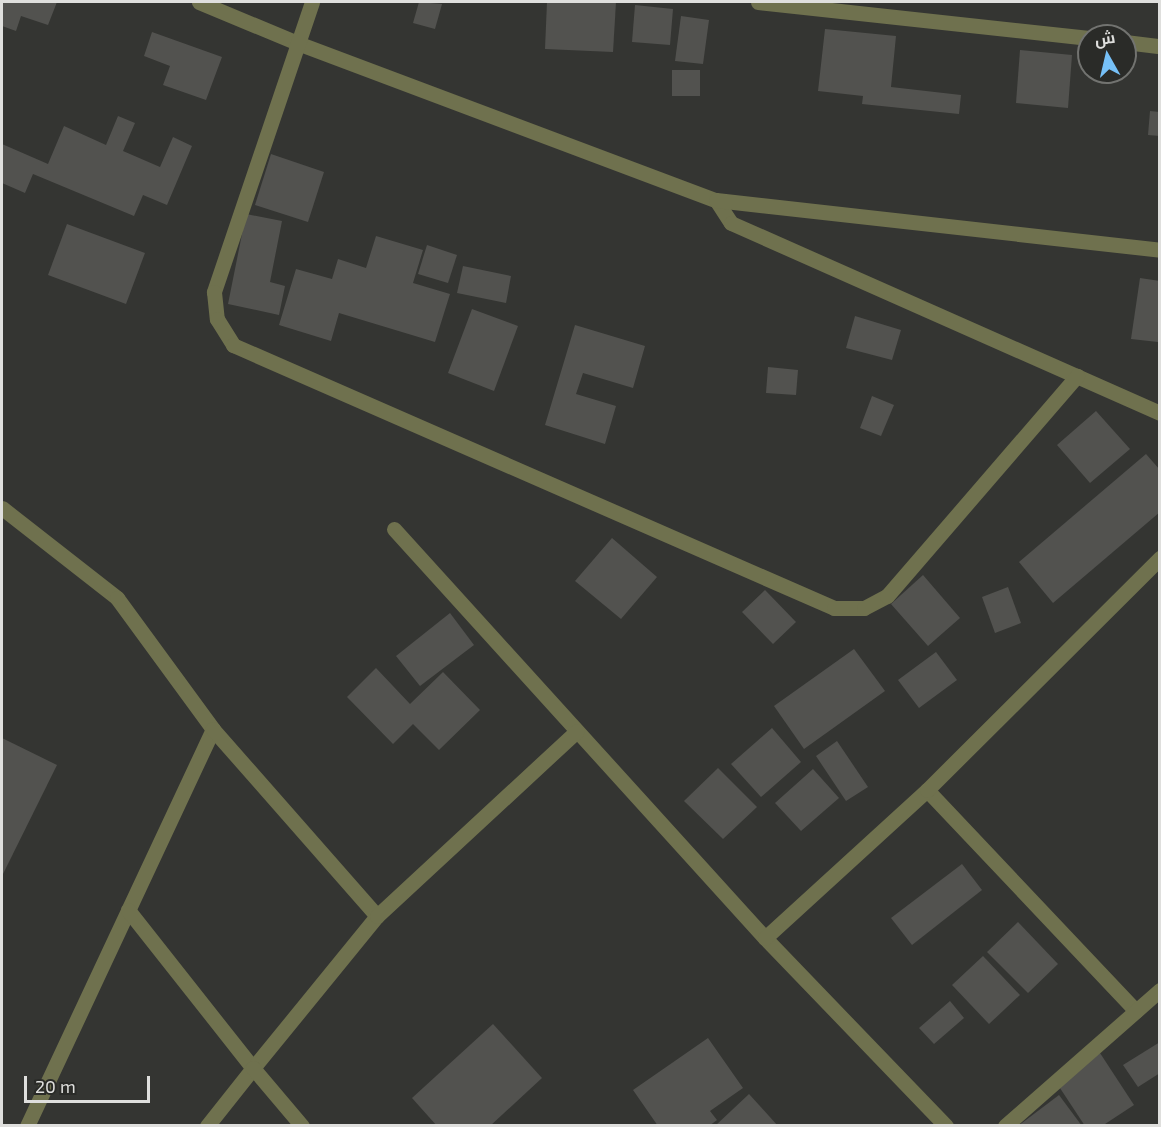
<!DOCTYPE html>
<html>
<head>
<meta charset="utf-8">
<style>
  body { margin:0 }
  #map { position:relative; width:1161px; height:1127px; overflow:hidden; background:#343532; font-family:"Exo 2",Cairo,sans-serif }
  div>[style] { position:absolute }
  [style*='--x'] { left:calc(var(--x)*1px); top:calc(var(--y)*1px); width:calc(var(--w)*1px); rotate:calc(var(--a)*1deg) }
  .building>* { inset:0; background:#52524f }
  .minor>* { height:15px; margin:-7.5px; padding:0 7.5px; transform-origin:7.5px; border-radius:7.5px; background:#6f714e }
  span { translate:-50% -50%; white-space:nowrap; text-align:center; line-height:1.15; -webkit-text-stroke:6px #2a2b28; paint-order:stroke }
  .frame { position:absolute; inset:0; border:3px solid #dfdfdd; pointer-events:none }
  .north { position:absolute; left:1077px; top:24px; width:60px; height:60px; box-sizing:border-box; background:#2a2b28; border:2px solid #727370; border-radius:50%; rotate:352deg; font-size:16px; font-weight:700; line-height:24px; text-align:center; color:#dfdfdd }
  .north::after { content:''; display:block; margin:auto; width:21px; height:27px; background:#76c0f7; clip-path:polygon(50% 0,100% 100%,50% 72%,0 100%) }
  .scale { position:absolute; left:24px; top:1076px; width:126px; height:27px; box-sizing:border-box; border:3px solid #dfdfdd; border-top:0; padding-left:8px; font-size:18px; line-height:21px; white-space:nowrap; color:#dfdfdd; -webkit-text-stroke:4px #2a2b28; paint-order:stroke }
</style>
</head>
<body>
<div id="map">
  <div class="building">
    <i style="clip-path:polygon(2px 2px,57px 2px,48px 25px,21px 16px,16px 31px,2px 26px)"></i>
    <i style="clip-path:polygon(419px 2px,442px 4px,435px 29px,413px 23px)"></i>
    <i style="clip-path:polygon(547px 2px,616px 2px,613px 52px,545px 49px)"></i>
    <i style="clip-path:polygon(635px 5px,673px 9px,670px 45px,632px 42px)"></i>
    <i style="clip-path:polygon(681px 16px,709px 20px,703px 64px,675px 61px)"></i>
    <i style="clip-path:polygon(825px 29px,896px 36px,891px 87px,961px 95px,959px 114px,862px 104px,863px 96px,818px 91px)"></i>
    <i style="clip-path:polygon(152px 32px,222px 57px,206px 100px,163px 85px,170px 66px,144px 56px)"></i>
    <i style="clip-path:polygon(1020px 50px,1072px 55px,1068px 108px,1016px 103px)"></i>
    <i style="clip-path:polygon(672px 70px,700px 70px,700px 96px,672px 96px)"></i>
    <i style="clip-path:polygon(1150px 111px,1160px 112px,1160px 136px,1148px 135px)"></i>
    <i style="clip-path:polygon(118px 116px,135px 123px,123px 151px,160px 167px,173px 137px,192px 146px,167px 205px,143px 195px,134px 216px,33px 174px,25px 193px,2px 183px,2px 144px,48px 164px,64px 126px,106px 145px)"></i>
    <i style="clip-path:polygon(271px 154px,324px 172px,308px 222px,255px 205px)"></i>
    <i style="clip-path:polygon(246px 214px,282px 221px,270px 282px,285px 286px,279px 315px,228px 304px)"></i>
    <i style="clip-path:polygon(67px 224px,145px 253px,126px 304px,48px 275px)"></i>
    <i style="clip-path:polygon(376px 236px,423px 250px,413px 283px,450px 294px,435px 342px,339px 313px,331px 341px,279px 325px,296px 269px,332px 279px,338px 259px,366px 268px)"></i>
    <i style="clip-path:polygon(427px 245px,457px 255px,448px 283px,418px 274px)"></i>
    <i style="clip-path:polygon(463px 266px,511px 276px,506px 303px,457px 293px)"></i>
    <i style="clip-path:polygon(1140px 278px,1160px 281px,1158px 342px,1131px 339px)"></i>
    <i style="clip-path:polygon(472px 309px,518px 326px,494px 391px,448px 373px)"></i>
    <i style="clip-path:polygon(855px 316px,901px 330px,892px 360px,846px 348px)"></i>
    <i style="clip-path:polygon(575px 325px,645px 346px,633px 388px,583px 373px,576px 394px,616px 406px,605px 444px,545px 425px)"></i>
    <i style="clip-path:polygon(768px 367px,798px 370px,796px 395px,766px 393px)"></i>
    <i style="clip-path:polygon(872px 396px,894px 405px,881px 436px,860px 428px)"></i>
    <i style="clip-path:polygon(1096px 411px,1130px 449px,1090px 483px,1057px 445px)"></i>
    <i style="clip-path:polygon(1146px 454px,1160px 470px,1160px 512px,1053px 603px,1019px 562px)"></i>
    <i style="clip-path:polygon(612px 538px,657px 577px,621px 619px,575px 581px)"></i>
    <i style="clip-path:polygon(923px 575px,960px 618px,928px 646px,891px 604px)"></i>
    <i style="clip-path:polygon(1008px 587px,1021px 623px,995px 633px,982px 597px)"></i>
    <i style="clip-path:polygon(765px 590px,796px 622px,773px 644px,742px 612px)"></i>
    <i style="clip-path:polygon(450px 613px,474px 645px,420px 686px,396px 656px)"></i>
    <i style="clip-path:polygon(854px 649px,885px 691px,804px 749px,774px 706px)"></i>
    <i style="clip-path:polygon(936px 652px,957px 680px,919px 708px,898px 680px)"></i>
    <i style="clip-path:polygon(376px 668px,410px 704px,443px 672px,480px 710px,439px 750px,413px 724px,393px 744px,347px 697px)"></i>
    <i style="clip-path:polygon(772px 728px,801px 762px,761px 797px,731px 764px)"></i>
    <i style="clip-path:polygon(2px 738px,57px 765px,2px 876px)"></i>
    <i style="clip-path:polygon(837px 741px,868px 787px,846px 801px,816px 756px)"></i>
    <i style="clip-path:polygon(718px 768px,757px 807px,723px 839px,684px 801px)"></i>
    <i style="clip-path:polygon(813px 769px,839px 798px,801px 831px,775px 803px)"></i>
    <i style="clip-path:polygon(962px 864px,982px 890px,912px 945px,891px 918px)"></i>
    <i style="clip-path:polygon(1018px 922px,1058px 964px,1028px 993px,987px 952px)"></i>
    <i style="clip-path:polygon(983px 956px,1020px 995px,989px 1024px,952px 985px)"></i>
    <i style="clip-path:polygon(950px 1001px,964px 1018px,934px 1044px,919px 1028px)"></i>
    <i style="clip-path:polygon(493px 1024px,542px 1078px,490px 1126px,437px 1126px,412px 1098px)"></i>
    <i style="clip-path:polygon(708px 1038px,743px 1088px,710px 1111px,717px 1120px,709px 1126px,658px 1126px,633px 1090px)"></i>
    <i style="clip-path:polygon(1160px 1042px,1160px 1073px,1138px 1087px,1123px 1065px)"></i>
    <i style="clip-path:polygon(1100px 1053px,1134px 1105px,1102px 1126px,1085px 1126px,1056px 1082px)"></i>
    <i style="clip-path:polygon(749px 1094px,778px 1126px,715px 1126px)"></i>
    <i style="clip-path:polygon(1059px 1095px,1082px 1126px,1018px 1126px)"></i>
  </div>
  <div class="minor">
    <i style="--x:199;--y:2;--w:109;--a:22.6"></i>
    <i style="--x:300;--y:44;--w:444;--a:20.6"></i>
    <i style="--x:716;--y:200;--w:27;--a:57"></i>
    <i style="--x:731;--y:223;--w:469;--a:23.9"></i>
    <i style="--x:312;--y:2;--w:306;--a:108.7"></i>
    <i style="--x:214;--y:292;--w:27;--a:84"></i>
    <i style="--x:217;--y:319;--w:31;--a:58"></i>
    <i style="--x:233;--y:345;--w:656;--a:23.63"></i>
    <i style="--x:834;--y:608;--w:30;--a:0"></i>
    <i style="--x:864;--y:608;--w:26;--a:-28"></i>
    <i style="--x:887;--y:596;--w:291;--a:-49.2"></i>
    <i style="--x:758;--y:2;--w:333;--a:6.2"></i>
    <i style="--x:1125;--y:42;--w:35;--a:7"></i>
    <i style="--x:716;--y:200;--w:447;--a:6.4"></i>
    <i style="--x:2;--y:508;--w:146;--a:38"></i>
    <i style="--x:117;--y:598;--w:162;--a:53.8"></i>
    <i style="--x:213;--y:729;--w:438;--a:115.1"></i>
    <i style="--x:394;--y:529;--w:552;--a:47.79"></i>
    <i style="--x:765;--y:938;--w:261;--a:46.1"></i>
    <i style="--x:927;--y:790;--w:304;--a:46.6"></i>
    <i style="--x:128;--y:910;--w:201;--a:51.7"></i>
    <i style="--x:253;--y:1068;--w:196;--a:-50.8"></i>
    <i style="--x:377;--y:916;--w:249;--a:-131.3"></i>
    <i style="--x:377;--y:916;--w:272;--a:-42.8"></i>
    <i style="--x:765;--y:938;--w:219;--a:-42.4"></i>
    <i style="--x:927;--y:790;--w:329;--a:-44.9"></i>
    <i style="--x:207;--y:1126;--w:74;--a:-51.6"></i>
    <i style="--x:253;--y:1068;--w:76;--a:49.8"></i>
    <i style="--x:1005;--y:1126;--w:206;--a:-41.3"></i>
  </div>
  <div class="frame"></div>
  <div class="north">ش</div>
  <div class="scale">20 m</div>
</div>
</body>
</html>
